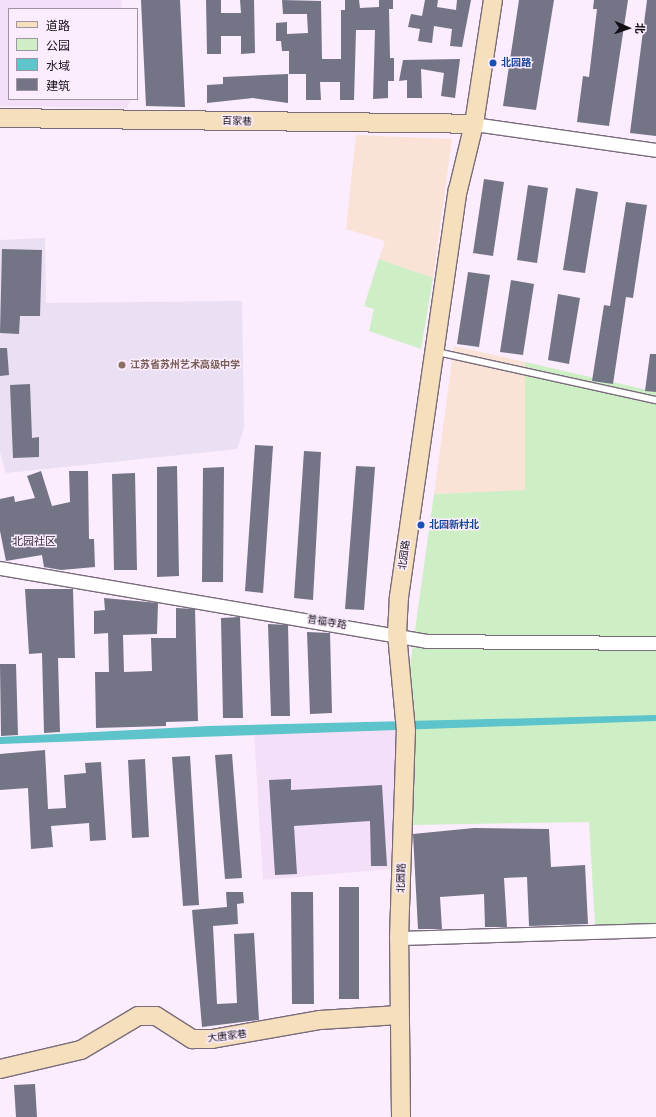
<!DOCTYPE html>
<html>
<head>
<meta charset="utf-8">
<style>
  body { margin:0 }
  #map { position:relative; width:656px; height:1117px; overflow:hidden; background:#fbecfe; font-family:"Crimson Pro","Noto Sans SC",serif }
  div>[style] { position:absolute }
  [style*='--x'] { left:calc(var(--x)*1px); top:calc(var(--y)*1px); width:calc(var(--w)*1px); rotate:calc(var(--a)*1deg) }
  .built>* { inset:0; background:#f3dff7 }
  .industrial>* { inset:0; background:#fae3d6 }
  .education>* { inset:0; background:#eadff3 }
  .green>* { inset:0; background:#ceefc6 }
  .water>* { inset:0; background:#5cc4ca }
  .building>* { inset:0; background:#737486 }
  .roads { filter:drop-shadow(1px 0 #786b7a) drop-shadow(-1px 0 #786b7a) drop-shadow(0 1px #786b7a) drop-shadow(0 -1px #786b7a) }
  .lane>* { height:6px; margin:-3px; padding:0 3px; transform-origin:3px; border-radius:3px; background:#fff }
  .street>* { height:13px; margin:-6.5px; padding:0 6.5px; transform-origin:6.5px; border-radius:6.5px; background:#fff }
  .secondary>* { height:18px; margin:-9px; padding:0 9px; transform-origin:9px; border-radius:9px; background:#f5dfbc }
  .dots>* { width:11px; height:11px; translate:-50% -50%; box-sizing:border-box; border:2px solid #fbecfe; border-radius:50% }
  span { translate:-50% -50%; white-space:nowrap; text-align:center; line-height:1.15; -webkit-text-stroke:3px #fbecfe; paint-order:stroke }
  .transit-label { font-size:10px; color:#164399; font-weight:700 }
  .left { translate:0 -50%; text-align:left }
  .street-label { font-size:10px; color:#140f15 }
  .education-label { font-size:10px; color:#785e54; font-weight:700 }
  .neighbourhood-label { font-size:11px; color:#352b38 }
  .legend { position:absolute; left:8px; top:8px; width:130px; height:92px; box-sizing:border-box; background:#fbecfe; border:1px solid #9f94a1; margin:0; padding:5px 7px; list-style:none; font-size:12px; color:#140f15 }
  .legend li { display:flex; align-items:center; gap:8px; height:20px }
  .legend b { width:20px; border:1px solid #9f94a1 }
  .north { position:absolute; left:608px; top:8px; width:40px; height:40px; -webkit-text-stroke:3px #fbecfe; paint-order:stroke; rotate:92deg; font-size:11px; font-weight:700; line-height:16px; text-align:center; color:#140f15 }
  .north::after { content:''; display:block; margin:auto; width:14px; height:18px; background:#140f15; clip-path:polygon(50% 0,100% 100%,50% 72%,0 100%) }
</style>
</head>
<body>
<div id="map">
  <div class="built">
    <i style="clip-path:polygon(0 0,121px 0,122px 9px,9px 9px,9px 99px,131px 99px,127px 108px,0 106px)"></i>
    <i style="clip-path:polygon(400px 729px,390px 869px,263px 880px,254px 733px)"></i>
  </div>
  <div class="industrial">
    <i style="clip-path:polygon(356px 135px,452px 139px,433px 278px,379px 259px,385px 241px,346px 229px)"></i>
    <i style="clip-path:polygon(454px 346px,525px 362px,525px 491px,434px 494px)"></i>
  </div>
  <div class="education">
    <i style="clip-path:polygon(45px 238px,46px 303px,242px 301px,244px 428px,237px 449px,6px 473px,0 452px,0 240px)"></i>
  </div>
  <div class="green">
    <i style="clip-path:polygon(379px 259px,433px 278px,421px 349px,369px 331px,374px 309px,364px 306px)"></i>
    <i style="clip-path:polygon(525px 362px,656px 392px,656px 923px,595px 925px,589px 822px,412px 825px,410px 666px,434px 494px,525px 490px)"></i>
  </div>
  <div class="water">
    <i style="clip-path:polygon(656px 715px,656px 721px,0 744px,0 737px,208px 726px)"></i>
  </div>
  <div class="building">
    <i style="clip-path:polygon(141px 0,180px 0,185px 107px,146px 106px)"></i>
    <i style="clip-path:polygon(206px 0,221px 0,221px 13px,241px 13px,240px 0,254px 0,255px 53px,241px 54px,241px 36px,221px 36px,221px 54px,207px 54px)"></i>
    <i style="clip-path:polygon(282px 0,321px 1px,322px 59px,341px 59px,341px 10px,345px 10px,345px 0,359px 0,360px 8px,379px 7px,379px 0,393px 0,393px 9px,389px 9px,390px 58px,394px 58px,394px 81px,388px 81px,388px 98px,373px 99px,375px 30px,356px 30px,354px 100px,340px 100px,340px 82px,320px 82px,321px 100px,306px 100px,306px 74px,289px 74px,289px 51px,282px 51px,281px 41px,276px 41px,276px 23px,287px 22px,287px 34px,308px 33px,307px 14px,283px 14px)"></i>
    <i style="clip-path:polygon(425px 0,438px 0,437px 7px,456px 10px,457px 0,471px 0,462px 47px,450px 46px,452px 29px,434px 26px,432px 43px,418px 41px,420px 29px,408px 27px,411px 14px,422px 16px)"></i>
    <i style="clip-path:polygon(519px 0,554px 0,536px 110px,503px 106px)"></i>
    <i style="clip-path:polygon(594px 0,628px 0,609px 126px,577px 122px,583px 76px,589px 77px,597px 9px,593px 9px)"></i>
    <i style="clip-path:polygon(647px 0,656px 0,656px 136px,630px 133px)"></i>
    <i style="clip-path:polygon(460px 59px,455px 98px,441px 96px,444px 73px,421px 69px,422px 98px,407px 98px,407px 80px,399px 81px,403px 60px)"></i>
    <i style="clip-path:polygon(288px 74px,288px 103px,253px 98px,207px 103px,207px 85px,223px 84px,223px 77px)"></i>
    <i style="clip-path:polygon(484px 179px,504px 182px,493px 256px,473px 253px)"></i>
    <i style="clip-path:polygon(528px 185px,548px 188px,537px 263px,517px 260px)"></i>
    <i style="clip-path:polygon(576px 188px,598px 192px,585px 273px,563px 270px)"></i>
    <i style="clip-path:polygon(626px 202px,647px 205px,633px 298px,626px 297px,613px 384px,592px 381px,604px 305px,610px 306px)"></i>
    <i style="clip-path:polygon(2px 249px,42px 250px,40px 316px,20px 316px,19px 334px,0 333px)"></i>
    <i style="clip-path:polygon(468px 272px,490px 275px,479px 347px,457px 344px)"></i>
    <i style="clip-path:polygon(511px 280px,534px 284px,523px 355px,500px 352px)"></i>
    <i style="clip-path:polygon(558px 294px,580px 298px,569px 364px,548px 360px)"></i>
    <i style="clip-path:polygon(0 348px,7px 348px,9px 375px,0 376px)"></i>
    <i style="clip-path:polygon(650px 354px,656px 354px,656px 392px,645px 391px)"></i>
    <i style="clip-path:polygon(30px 384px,32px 438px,39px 437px,39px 457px,13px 458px,10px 385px)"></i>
    <i style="clip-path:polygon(255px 445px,273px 446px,263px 593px,245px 591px)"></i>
    <i style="clip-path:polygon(304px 451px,321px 452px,313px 600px,294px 598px)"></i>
    <i style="clip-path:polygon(177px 466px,179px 576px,157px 577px,157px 467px)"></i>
    <i style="clip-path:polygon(356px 466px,375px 467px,364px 610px,345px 609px)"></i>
    <i style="clip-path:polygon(224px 467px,223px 582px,202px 582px,203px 468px)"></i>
    <i style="clip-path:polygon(41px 471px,52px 506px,70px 502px,69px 471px,88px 471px,89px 539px,94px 539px,95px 567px,61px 570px,44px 567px,42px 555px,6px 561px,0 531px,0 499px,14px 496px,15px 502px,35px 498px,27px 476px)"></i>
    <i style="clip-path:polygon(135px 473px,137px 570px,114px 570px,112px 474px)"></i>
    <i style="clip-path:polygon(25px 589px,73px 589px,75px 658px,58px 658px,60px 732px,44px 733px,42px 653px,29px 654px)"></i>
    <i style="clip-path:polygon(104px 598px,158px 603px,157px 634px,123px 635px,124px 672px,152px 671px,151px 638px,176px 638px,176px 608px,195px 609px,198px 721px,166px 722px,166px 726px,96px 728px,95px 672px,109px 672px,108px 633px,94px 634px,94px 611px,105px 610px)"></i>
    <i style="clip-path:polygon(240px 617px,243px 718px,223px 718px,221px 618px)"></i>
    <i style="clip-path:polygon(268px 624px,288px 625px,290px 716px,271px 716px)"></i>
    <i style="clip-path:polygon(307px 632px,330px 633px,332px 713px,310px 714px)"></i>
    <i style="clip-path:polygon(0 664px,16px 664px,18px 735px,1px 736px)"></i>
    <i style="clip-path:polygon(45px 750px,48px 809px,66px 808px,64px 775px,86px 773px,85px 763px,101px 762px,106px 840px,90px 841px,89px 823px,51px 826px,53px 847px,31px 849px,28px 788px,0 790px,0 754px)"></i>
    <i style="clip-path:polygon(232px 754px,242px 878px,225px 879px,215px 755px)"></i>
    <i style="clip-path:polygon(190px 756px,199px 905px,183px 906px,172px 757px)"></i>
    <i style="clip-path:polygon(145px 759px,149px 837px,132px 838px,128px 760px)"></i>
    <i style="clip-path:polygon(291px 779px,291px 790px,382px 785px,387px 866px,371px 866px,370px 821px,294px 826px,297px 874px,275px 875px,269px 780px)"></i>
    <i style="clip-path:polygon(474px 828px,549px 829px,551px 867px,585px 865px,588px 924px,529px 926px,527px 877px,504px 878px,507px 927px,485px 927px,484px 894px,440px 897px,442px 929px,418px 929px,413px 834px)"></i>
    <i style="clip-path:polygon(339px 887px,359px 887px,359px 999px,339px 999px)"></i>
    <i style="clip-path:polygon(226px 892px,243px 892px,244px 903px,237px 904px,238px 924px,213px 926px,217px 1004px,237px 1003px,234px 934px,254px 933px,259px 1020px,202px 1027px,192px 910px,227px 907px)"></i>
    <i style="clip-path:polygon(291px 892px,313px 892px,314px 1004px,292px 1004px)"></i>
    <i style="clip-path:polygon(35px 1084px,37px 1117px,16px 1117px,14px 1085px)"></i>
  </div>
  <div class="roads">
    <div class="lane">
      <i style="--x:437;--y:352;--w:224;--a:12.4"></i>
    </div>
    <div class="street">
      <i style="--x:474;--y:124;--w:184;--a:8.1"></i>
      <i style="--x:0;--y:568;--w:432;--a:9.7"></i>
      <i style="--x:426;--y:641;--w:230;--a:0.5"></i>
      <i style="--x:399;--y:938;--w:257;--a:-1.8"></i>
    </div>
    <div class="secondary">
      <i style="--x:0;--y:118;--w:474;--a:0.7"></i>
      <i style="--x:0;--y:1069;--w:83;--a:-13.2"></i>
      <i style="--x:81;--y:1050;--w:66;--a:-30.8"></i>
      <i style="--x:138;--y:1016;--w:18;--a:0"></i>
      <i style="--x:156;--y:1016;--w:43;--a:32.6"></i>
      <i style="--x:192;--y:1039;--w:20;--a:0"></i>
      <i style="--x:212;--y:1039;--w:110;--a:-10"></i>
      <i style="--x:320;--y:1020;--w:79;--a:-3.6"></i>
      <i style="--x:401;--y:1117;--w:179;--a:-90.6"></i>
      <i style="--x:399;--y:938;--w:207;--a:-88.1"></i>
      <i style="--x:406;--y:731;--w:97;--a:-95.3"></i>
      <i style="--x:397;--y:634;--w:37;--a:-87"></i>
      <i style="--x:399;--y:597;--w:411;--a:-81.8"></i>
      <i style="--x:458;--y:190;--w:68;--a:-76.4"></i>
      <i style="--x:474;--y:124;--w:125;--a:-81.3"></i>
    </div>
  </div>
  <div class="dots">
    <i style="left:493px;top:63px;background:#1a4fb4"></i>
    <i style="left:122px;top:365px;background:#8d6e63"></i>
    <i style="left:421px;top:525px;background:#1a4fb4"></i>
  </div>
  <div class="transit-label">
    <span class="left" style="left:501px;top:63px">北园路</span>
    <span class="left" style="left:429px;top:525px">北园新村北</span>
  </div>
  <div class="street-label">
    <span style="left:237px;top:121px;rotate:1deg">百家巷</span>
    <span style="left:404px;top:555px;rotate:-82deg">北园路</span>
    <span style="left:327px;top:622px;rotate:9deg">普福寺路</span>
    <span style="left:401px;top:878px;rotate:-88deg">北园路</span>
    <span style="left:227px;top:1036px;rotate:-8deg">大唐家巷</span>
  </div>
  <div class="education-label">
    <span class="left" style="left:130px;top:365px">江苏省苏州艺术高级中学</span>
  </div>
  <div class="neighbourhood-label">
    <span style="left:34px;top:541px">北园社区</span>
  </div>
  <ul class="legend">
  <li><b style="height:5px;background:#f5dfbc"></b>道路</li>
  <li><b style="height:11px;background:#ceefc6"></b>公园</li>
  <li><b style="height:11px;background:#5cc4ca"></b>水域</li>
  <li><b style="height:11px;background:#737486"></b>建筑</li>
  </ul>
  <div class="north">北</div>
</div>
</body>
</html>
